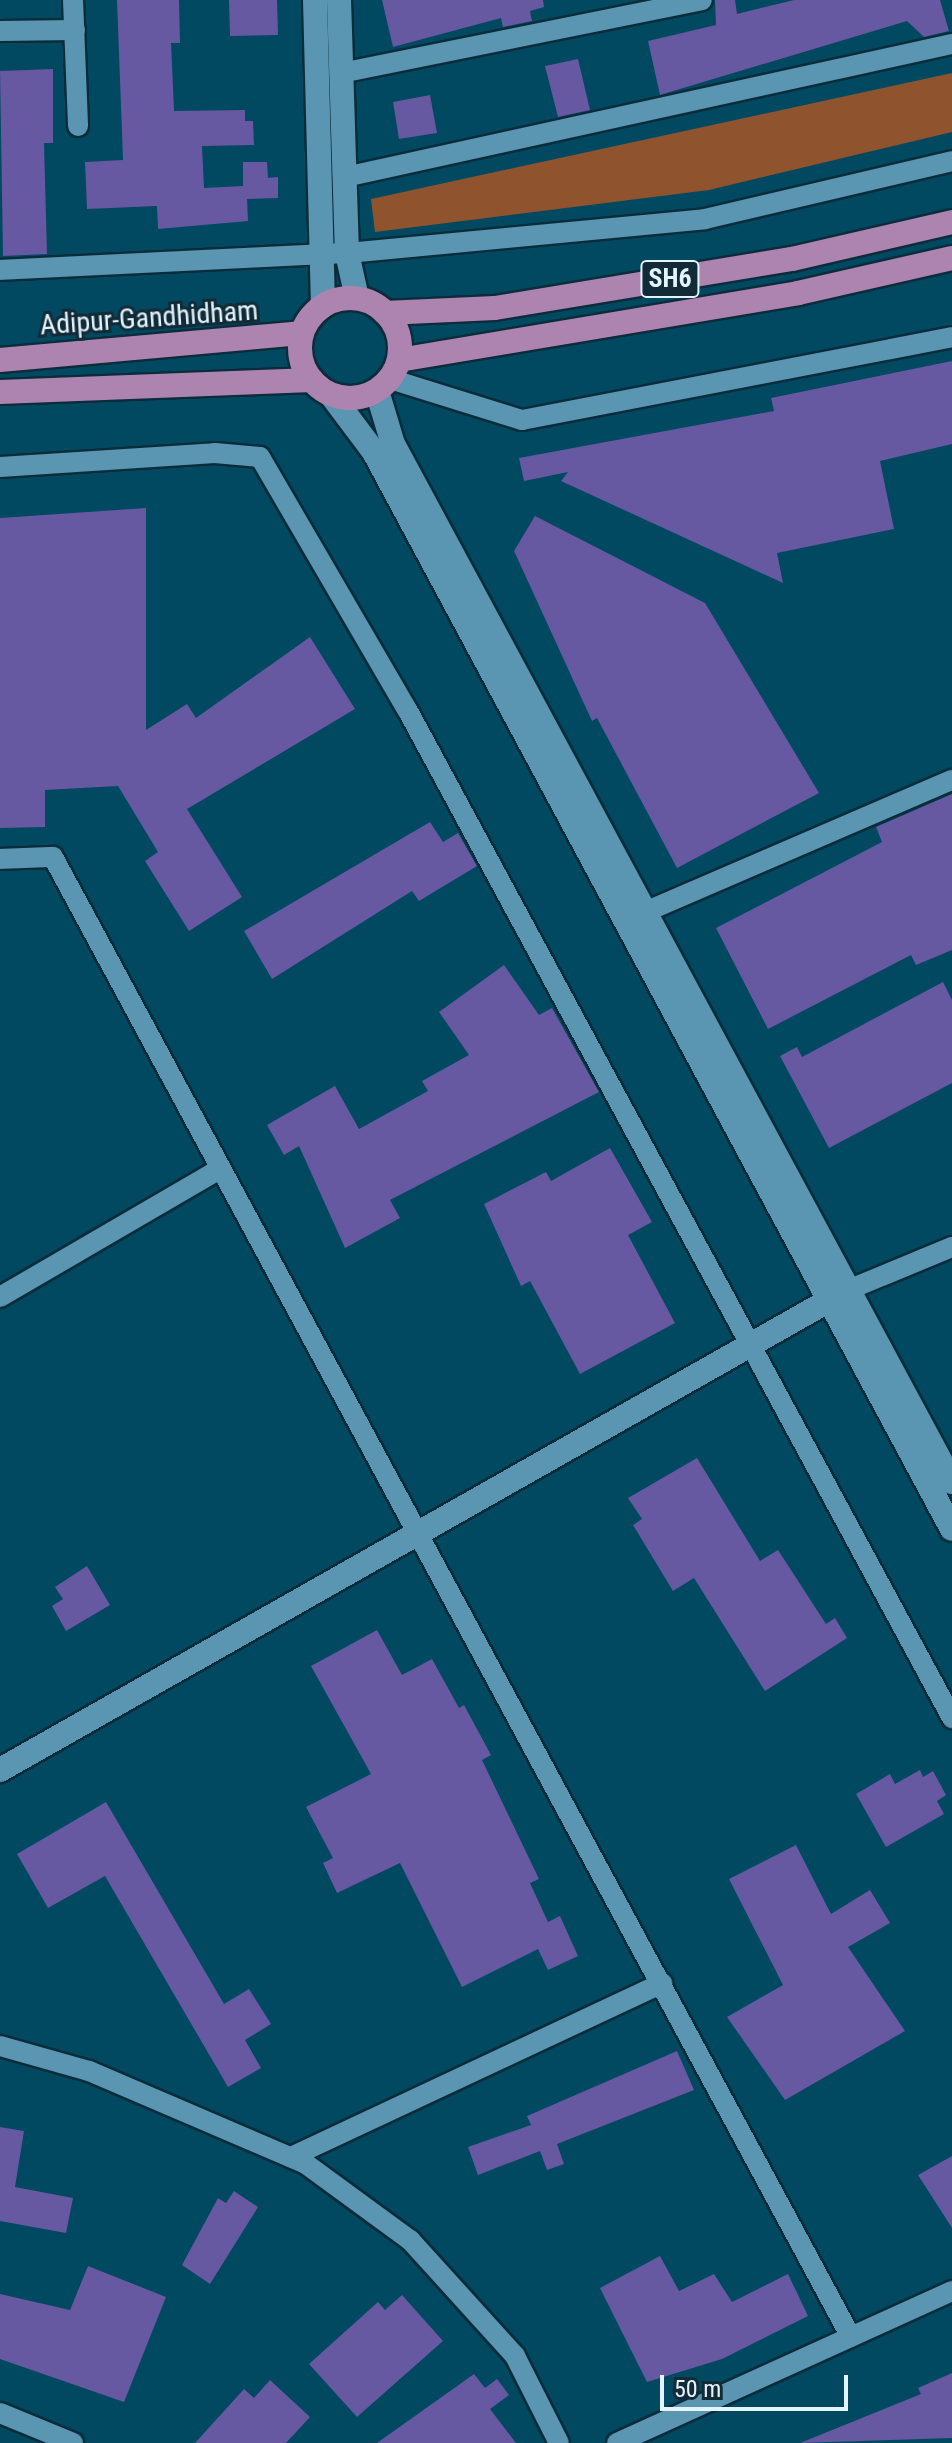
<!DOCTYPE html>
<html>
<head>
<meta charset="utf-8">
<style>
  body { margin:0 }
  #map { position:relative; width:952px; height:2443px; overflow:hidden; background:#014861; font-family:"Roboto Condensed",sans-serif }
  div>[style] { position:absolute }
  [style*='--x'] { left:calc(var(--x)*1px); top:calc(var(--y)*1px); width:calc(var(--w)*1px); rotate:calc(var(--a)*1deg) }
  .green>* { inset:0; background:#8f532e }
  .building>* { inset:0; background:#6658a1 }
  .roads { filter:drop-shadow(2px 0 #0b2c3a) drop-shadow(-2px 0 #0b2c3a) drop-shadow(0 2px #0b2c3a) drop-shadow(0 -2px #0b2c3a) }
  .street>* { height:20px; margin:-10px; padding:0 10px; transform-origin:10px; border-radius:10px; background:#5a95b2 }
  .secondary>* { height:24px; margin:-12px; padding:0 12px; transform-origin:12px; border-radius:12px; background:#5a95b2 }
  .primary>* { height:24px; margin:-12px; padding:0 12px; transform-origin:12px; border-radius:12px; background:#ad84b0 }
  .primary>.ring { margin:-12px; padding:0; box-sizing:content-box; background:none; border:24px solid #ad84b0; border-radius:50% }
  span { translate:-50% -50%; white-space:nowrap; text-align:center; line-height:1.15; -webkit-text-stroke:6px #122b37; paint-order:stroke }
  .shield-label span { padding:2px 6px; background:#122b37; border:2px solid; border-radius:6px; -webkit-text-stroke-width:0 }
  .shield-label { font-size:26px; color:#e3f4fe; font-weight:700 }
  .street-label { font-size:28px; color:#e3f4fe }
  .scale { position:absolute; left:660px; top:2375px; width:188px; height:36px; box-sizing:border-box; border:4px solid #e3f4fe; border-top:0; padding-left:10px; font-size:24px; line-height:28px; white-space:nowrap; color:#e3f4fe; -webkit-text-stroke:6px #122b37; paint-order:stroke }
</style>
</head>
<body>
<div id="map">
  <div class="green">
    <i style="clip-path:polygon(952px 73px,952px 132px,709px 190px,375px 232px,371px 199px)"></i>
  </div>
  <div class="building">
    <i style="clip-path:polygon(117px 0,179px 0,180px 43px,171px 43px,174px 111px,245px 110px,245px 121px,253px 121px,254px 145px,202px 146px,204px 188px,243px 186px,243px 162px,267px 162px,268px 178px,278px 177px,278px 198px,247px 199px,248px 221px,158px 229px,157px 206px,87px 209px,85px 162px,123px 160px)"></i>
    <i style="clip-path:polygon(229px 0,277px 0,278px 35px,230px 36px)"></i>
    <i style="clip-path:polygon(382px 0,543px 0,544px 7px,530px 11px,532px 21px,503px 27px,501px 18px,393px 47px)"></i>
    <i style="clip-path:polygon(715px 0,735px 0,737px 14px,794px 0,940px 0,949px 31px,924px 37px,907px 21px,660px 95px,648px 41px,716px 25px)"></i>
    <i style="clip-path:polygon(578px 59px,590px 110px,558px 117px,545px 66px)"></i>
    <i style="clip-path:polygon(53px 69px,53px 143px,44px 143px,47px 254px,3px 256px,0 71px)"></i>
    <i style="clip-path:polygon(430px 95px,437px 133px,399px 139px,393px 102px)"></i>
    <i style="clip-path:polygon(952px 361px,952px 444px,880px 461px,894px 529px,777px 553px,783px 583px,561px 481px,568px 472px,524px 481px,519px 458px,774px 411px,771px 398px)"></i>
    <i style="clip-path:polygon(146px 508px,146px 730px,187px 704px,196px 718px,310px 637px,355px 709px,187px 809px,242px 897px,189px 931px,145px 861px,158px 852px,118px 786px,45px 790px,45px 827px,0 828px,0 518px)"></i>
    <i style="clip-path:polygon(535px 516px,705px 603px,819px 793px,677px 868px,597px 718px,592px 721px,514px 551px)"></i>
    <i style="clip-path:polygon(952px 794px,952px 950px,916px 965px,911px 955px,768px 1029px,716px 928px,882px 842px,876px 827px)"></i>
    <i style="clip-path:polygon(430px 822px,443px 842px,458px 833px,477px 866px,419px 901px,412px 891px,272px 979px,244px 931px)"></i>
    <i style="clip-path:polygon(504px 965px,539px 1015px,552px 1008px,599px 1092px,390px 1200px,400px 1218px,345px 1248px,299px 1146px,284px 1155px,267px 1125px,335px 1086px,359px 1129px,428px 1091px,422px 1081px,469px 1055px,439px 1012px)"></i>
    <i style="clip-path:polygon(943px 982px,952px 1000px,952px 1083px,829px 1148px,780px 1056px,797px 1047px,802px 1057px)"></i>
    <i style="clip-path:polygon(610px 1148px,652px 1222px,628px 1235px,675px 1323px,580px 1374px,530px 1281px,521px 1286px,484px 1204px,546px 1172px,551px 1181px)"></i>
    <i style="clip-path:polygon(697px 1458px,760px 1561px,778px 1550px,826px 1624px,835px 1618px,847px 1638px,765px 1691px,694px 1578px,673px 1591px,633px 1525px,642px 1519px,628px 1498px)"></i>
    <i style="clip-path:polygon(87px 1566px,110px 1605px,66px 1631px,52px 1606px,63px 1599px,55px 1587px)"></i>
    <i style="clip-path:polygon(377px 1630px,402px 1675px,432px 1659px,459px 1708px,464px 1705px,491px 1755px,482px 1760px,539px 1879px,530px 1883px,548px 1922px,560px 1916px,578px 1956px,548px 1970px,538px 1949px,462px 1987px,400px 1863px,337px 1893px,323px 1863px,333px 1858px,306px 1807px,371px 1774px,311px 1666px)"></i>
    <i style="clip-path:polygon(920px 1770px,923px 1777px,933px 1771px,946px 1795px,937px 1801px,944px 1814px,886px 1847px,856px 1794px,890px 1774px,895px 1784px)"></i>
    <i style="clip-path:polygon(106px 1802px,224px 2004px,249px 1989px,271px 2024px,245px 2040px,261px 2068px,228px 2087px,105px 1876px,48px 1908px,17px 1854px)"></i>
    <i style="clip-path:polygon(796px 1845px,831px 1914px,870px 1890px,890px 1923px,848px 1947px,905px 2031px,785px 2100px,727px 2017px,783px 1985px,729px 1879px)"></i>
    <i style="clip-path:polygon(677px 2051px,694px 2090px,557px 2144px,564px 2164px,547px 2170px,540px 2151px,478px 2175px,468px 2147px,531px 2125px,527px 2116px)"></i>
    <i style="clip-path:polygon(0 2127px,24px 2131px,15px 2187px,73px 2198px,66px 2233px,0 2221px)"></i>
    <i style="clip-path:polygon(952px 2156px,952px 2228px,918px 2175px)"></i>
    <i style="clip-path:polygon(234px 2191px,258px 2207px,210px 2284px,182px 2265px,218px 2198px,226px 2203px)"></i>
    <i style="clip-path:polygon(660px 2256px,679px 2291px,714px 2274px,732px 2302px,788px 2274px,808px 2316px,722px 2359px,647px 2382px,600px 2288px)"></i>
    <i style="clip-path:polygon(88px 2266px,166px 2297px,124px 2402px,0 2359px,0 2294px,70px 2310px)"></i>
    <i style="clip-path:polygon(402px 2295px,443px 2341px,357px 2417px,309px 2364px,378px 2302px,385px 2310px)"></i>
    <i style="clip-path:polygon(952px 2373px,952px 2438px,800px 2443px,921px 2394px,918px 2388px)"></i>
    <i style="clip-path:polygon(474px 2374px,485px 2388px,497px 2379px,509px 2395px,490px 2409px,516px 2443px,377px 2443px)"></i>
    <i style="clip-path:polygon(270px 2380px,310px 2417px,286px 2443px,195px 2443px,244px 2389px,254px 2398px)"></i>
  </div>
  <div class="roads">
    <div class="street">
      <i style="--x:73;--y:0;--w:126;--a:87.7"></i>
      <i style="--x:0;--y:31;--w:75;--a:-0.8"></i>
      <i style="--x:341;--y:73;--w:368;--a:-11.4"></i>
      <i style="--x:345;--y:177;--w:621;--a:-12.36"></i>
      <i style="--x:0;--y:270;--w:347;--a:-2.8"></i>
      <i style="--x:347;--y:253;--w:360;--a:-5.4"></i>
      <i style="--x:705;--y:219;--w:254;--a:-13.2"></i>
      <i style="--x:390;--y:379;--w:138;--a:17.3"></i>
      <i style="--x:522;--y:420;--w:438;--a:-10.9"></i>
      <i style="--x:0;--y:467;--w:215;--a:-3.7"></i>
      <i style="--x:215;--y:453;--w:45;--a:5.1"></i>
      <i style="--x:260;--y:457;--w:294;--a:59.8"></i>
      <i style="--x:408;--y:711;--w:1145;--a:61.62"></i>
      <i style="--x:0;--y:859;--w:53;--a:-2.2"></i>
      <i style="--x:53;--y:857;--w:1681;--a:61.67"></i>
      <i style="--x:645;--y:912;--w:334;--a:-23.3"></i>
      <i style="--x:848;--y:1290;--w:113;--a:-22.5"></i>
      <i style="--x:0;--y:1297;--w:255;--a:-30.2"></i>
      <i style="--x:0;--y:2046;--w:92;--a:15.7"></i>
      <i style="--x:89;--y:2071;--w:236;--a:23.2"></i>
      <i style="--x:306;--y:2164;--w:129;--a:36.2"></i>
      <i style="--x:410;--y:2240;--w:156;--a:47.8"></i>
      <i style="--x:515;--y:2356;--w:97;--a:63.2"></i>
      <i style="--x:291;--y:2157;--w:410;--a:-25.1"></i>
      <i style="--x:0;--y:2413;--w:79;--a:22.3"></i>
      <i style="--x:617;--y:2443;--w:368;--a:-24.4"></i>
    </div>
    <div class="secondary">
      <i style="--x:315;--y:0;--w:306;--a:88.5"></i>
      <i style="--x:339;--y:0;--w:253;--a:88.2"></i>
      <i style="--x:347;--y:253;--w:46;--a:77.5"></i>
      <i style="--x:377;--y:391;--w:55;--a:73.2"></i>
      <i style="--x:393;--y:444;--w:1179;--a:61.7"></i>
      <i style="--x:332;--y:396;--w:70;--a:53.1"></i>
      <i style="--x:374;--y:452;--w:1222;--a:61.78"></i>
      <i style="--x:0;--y:1770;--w:970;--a:-29.53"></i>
    </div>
    <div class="primary">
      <i class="ring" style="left:300px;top:298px;width:76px;height:76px"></i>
      <i style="--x:385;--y:313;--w:110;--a:-2.6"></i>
      <i style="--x:495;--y:308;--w:301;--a:-9.4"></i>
      <i style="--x:792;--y:259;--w:164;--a:-13"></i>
      <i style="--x:0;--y:360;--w:302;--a:-5.1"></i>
      <i style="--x:399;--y:360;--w:405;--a:-9.5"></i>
      <i style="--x:798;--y:293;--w:158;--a:-12.8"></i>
      <i style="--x:0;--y:392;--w:312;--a:-2.2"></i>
    </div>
  </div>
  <div class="shield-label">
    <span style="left:670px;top:279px">SH6</span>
  </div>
  <div class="street-label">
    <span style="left:149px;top:318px;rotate:-4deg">Adipur-Gandhidham</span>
  </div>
  <div class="scale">50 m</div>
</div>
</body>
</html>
